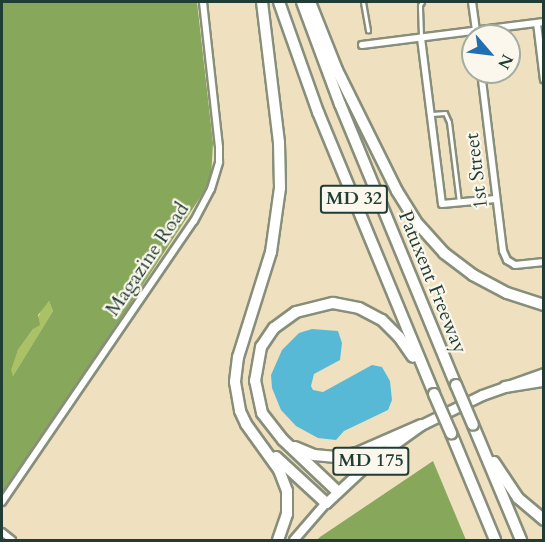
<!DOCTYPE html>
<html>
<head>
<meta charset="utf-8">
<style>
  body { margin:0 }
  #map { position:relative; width:545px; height:542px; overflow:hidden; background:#efe0bf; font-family:Cardo,serif }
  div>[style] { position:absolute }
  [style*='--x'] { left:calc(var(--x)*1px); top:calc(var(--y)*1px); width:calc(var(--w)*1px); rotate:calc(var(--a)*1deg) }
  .green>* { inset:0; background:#aac166 }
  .forest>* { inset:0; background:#87a75b }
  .water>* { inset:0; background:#57b9d6 }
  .roads { filter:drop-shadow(2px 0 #878e7a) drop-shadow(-2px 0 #878e7a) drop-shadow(0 2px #878e7a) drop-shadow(0 -2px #878e7a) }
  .lane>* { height:3px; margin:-1.5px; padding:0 1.5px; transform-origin:1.5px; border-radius:1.5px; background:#fff }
  .street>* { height:6px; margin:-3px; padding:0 3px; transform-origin:3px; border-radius:3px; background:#fff }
  .secondary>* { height:8px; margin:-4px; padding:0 4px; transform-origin:4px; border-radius:4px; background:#fff }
  .primary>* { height:9px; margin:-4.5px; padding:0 4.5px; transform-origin:4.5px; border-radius:4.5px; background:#fff }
  .highway>* { height:10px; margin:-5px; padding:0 5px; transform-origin:5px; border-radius:5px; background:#fff }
  .bridges { filter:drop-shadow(2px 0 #878e7a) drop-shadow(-2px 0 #878e7a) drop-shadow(0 2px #878e7a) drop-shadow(0 -2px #878e7a) }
  .highway-bridge>* { height:10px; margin:-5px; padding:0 5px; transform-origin:5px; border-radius:5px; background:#fff }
  span { translate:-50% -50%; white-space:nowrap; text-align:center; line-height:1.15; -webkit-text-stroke:4.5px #fbf7ec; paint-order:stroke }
  .shield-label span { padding:2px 4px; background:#fbf7ec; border:2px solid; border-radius:4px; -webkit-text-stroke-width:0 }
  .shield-label { font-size:18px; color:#1f3d34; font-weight:700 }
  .street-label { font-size:20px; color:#1f3d34 }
  .frame { position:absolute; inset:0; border:3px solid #1f3d34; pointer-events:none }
  .north { position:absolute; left:461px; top:24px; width:60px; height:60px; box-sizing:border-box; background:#fbf7ec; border:2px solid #a3ada2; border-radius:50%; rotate:118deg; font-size:16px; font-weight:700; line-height:24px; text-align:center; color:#1f3d34 }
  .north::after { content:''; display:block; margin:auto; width:21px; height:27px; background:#1f6fb2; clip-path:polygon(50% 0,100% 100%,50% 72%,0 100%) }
</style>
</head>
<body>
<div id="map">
  <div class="green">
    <i style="clip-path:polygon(49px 301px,53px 311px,13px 376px,10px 370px,18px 350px,33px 329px,44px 304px)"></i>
  </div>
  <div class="forest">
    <i style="clip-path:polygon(evenodd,2px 2px,197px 2px,213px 143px,211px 178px,203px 193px,16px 478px,2px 495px,2px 2px,49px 301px,53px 311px,13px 376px,11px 370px,18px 350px,33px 329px,40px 325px,38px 315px,49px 301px)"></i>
    <i style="clip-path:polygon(433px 461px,466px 540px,317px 540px,320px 537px)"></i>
  </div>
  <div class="water">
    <i style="clip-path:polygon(312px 329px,338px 331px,342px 343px,340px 360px,314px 374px,311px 386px,313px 390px,323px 392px,372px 365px,382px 367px,390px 381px,392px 400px,388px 410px,344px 431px,336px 440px,318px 438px,296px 426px,281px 410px,272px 388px,271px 375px,282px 350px,299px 333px)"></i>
  </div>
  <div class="roads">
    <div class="lane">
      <i style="--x:363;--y:2;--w:29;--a:80"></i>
      <i style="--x:421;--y:36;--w:31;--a:-92"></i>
      <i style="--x:420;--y:5;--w:4;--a:-56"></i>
      <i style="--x:432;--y:114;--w:13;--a:-4"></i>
      <i style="--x:445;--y:113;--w:10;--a:66"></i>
      <i style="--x:449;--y:122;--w:81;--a:82.9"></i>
    </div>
    <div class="street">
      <i style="--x:472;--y:2;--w:34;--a:82"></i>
      <i style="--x:537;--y:23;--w:57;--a:83"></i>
      <i style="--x:421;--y:38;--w:167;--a:82.8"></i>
      <i style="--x:442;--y:204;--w:54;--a:-5.3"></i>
      <i style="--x:362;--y:45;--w:183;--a:-7.2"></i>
      <i style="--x:481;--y:72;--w:180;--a:83"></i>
      <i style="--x:503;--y:251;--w:10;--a:66"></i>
      <i style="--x:507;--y:260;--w:9;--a:32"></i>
      <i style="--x:515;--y:265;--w:29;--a:-6"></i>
      <i style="--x:2;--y:502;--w:340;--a:-55.7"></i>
      <i style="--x:194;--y:221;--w:36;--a:-62"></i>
      <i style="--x:211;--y:189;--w:28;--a:-73"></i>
      <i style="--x:219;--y:162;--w:15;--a:-90"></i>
      <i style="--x:219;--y:147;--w:146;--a:-96.3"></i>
      <i style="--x:2;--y:532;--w:13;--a:39"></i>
    </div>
    <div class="secondary">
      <i style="--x:294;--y:540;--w:49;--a:-49.1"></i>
    </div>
    <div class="primary">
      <i style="--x:326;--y:503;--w:63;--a:-43.1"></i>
      <i style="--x:372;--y:460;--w:60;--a:-35.5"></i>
      <i style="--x:421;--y:425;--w:68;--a:-26.2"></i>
      <i style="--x:482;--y:395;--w:66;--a:-19.5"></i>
    </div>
    <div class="highway">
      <i style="--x:262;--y:2;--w:142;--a:83.1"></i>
      <i style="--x:279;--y:143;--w:45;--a:88.7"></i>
      <i style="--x:280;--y:188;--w:65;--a:98"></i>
      <i style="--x:271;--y:252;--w:110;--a:107.4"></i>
      <i style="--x:238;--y:357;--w:25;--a:97"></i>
      <i style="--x:235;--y:382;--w:29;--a:80"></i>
      <i style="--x:240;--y:411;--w:14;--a:65"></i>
      <i style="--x:246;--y:424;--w:57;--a:54.3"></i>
      <i style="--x:279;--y:470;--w:22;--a:69"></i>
      <i style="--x:287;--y:491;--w:23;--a:90"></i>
      <i style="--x:287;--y:514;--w:28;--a:109"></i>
      <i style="--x:279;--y:2;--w:117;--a:70.5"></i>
      <i style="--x:318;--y:112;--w:305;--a:67.6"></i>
      <i style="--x:302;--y:2;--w:109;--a:69.6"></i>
      <i style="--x:340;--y:104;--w:304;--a:67.6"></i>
      <i style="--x:310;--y:2;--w:73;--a:68.3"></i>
      <i style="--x:337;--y:70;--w:135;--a:63.6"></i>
      <i style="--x:397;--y:191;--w:39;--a:58"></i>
      <i style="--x:418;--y:224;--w:39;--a:48"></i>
      <i style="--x:444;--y:253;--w:36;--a:37"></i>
      <i style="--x:473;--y:275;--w:38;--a:28"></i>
      <i style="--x:507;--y:293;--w:39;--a:18"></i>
      <i style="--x:505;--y:387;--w:39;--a:-9"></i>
      <i style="--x:473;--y:425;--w:125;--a:67.3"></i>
      <i style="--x:451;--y:433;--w:116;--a:67.6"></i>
      <i style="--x:295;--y:447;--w:21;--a:23"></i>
      <i style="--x:314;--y:455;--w:25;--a:5"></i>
      <i style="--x:339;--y:457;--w:18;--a:-13"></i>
      <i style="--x:357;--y:453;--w:70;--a:-23.6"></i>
      <i style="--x:276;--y:457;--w:68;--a:42.6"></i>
      <i style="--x:494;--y:462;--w:43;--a:56.3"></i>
      <i style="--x:518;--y:498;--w:34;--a:40"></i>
      <i style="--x:337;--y:491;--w:74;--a:-136.6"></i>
      <i style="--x:283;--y:440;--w:34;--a:-128"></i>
      <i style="--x:262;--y:413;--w:33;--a:-102"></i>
      <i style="--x:255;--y:381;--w:35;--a:-80"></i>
      <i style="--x:261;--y:347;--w:23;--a:-56"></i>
      <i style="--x:274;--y:328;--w:27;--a:-36"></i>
      <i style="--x:296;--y:312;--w:38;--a:-14"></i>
      <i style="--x:333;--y:303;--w:26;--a:11"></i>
      <i style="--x:359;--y:308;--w:26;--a:28"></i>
      <i style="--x:382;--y:320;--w:24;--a:45"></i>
      <i style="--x:399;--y:337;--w:24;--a:55"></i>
    </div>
  </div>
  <div class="bridges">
    <div class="highway-bridge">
      <i style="--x:456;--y:385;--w:43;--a:67"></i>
      <i style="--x:434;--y:394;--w:43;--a:66.4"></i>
    </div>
  </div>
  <div class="shield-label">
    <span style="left:354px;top:199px">MD 32</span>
    <span style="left:371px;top:461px">MD 175</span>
  </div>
  <div class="street-label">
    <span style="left:476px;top:171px;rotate:-97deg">1st Street</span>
    <span style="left:147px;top:259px;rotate:-56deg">Magazine Road</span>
    <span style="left:433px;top:282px;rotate:68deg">Patuxent Freeway</span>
  </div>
  <div class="frame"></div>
  <div class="north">N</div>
</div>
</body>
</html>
